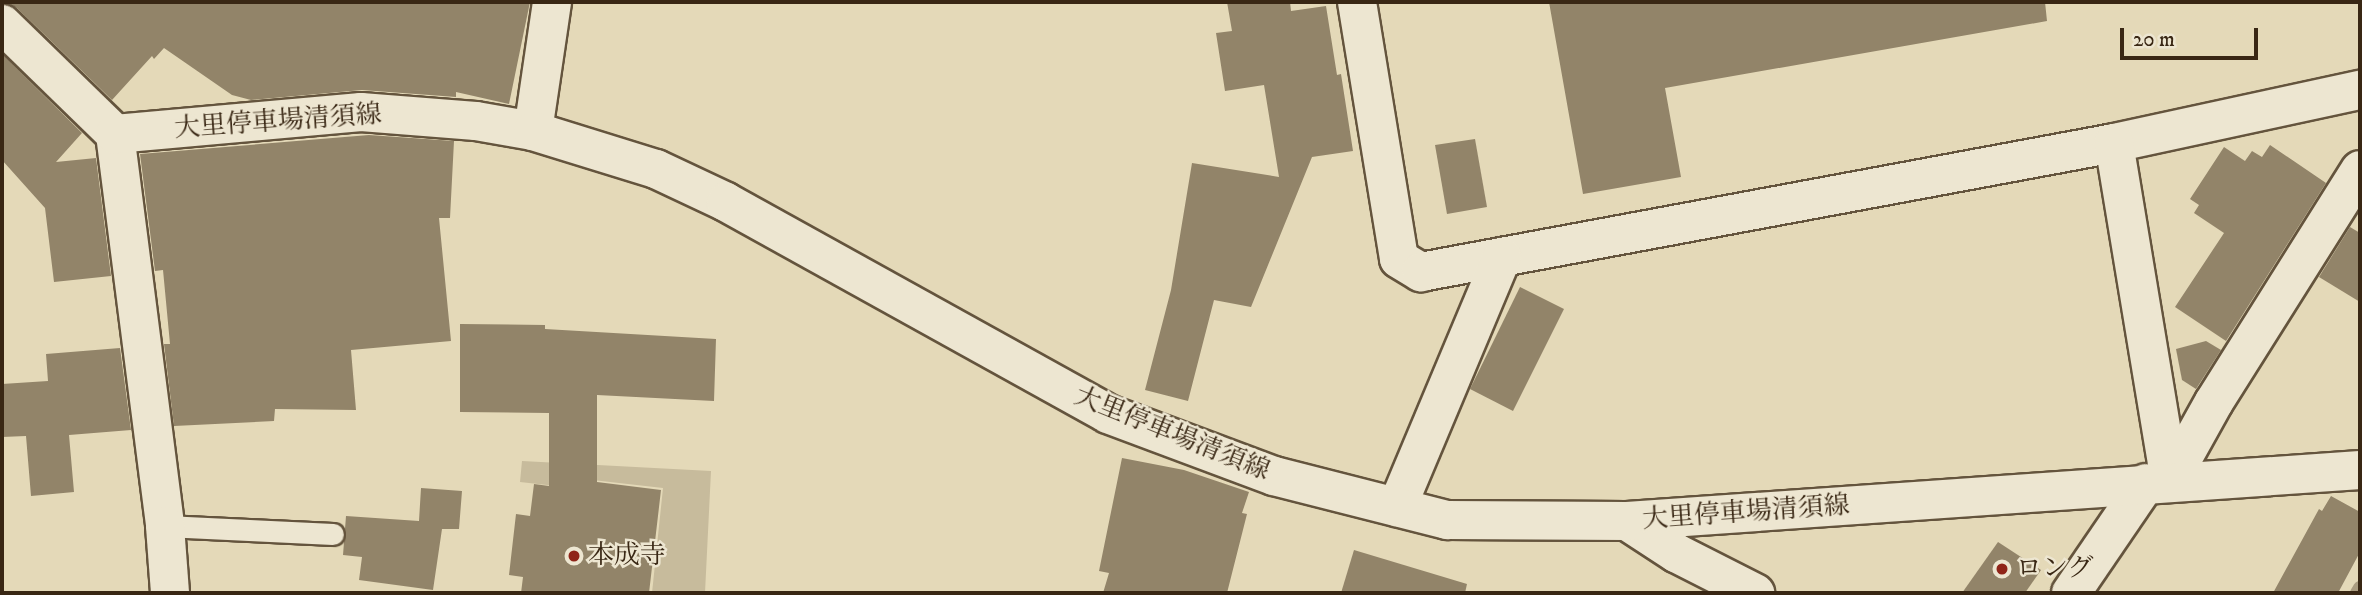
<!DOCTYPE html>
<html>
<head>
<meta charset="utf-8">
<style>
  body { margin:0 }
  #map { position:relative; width:2362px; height:595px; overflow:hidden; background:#e4d9b8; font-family:"IM FELL DW Pica","Noto Serif JP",serif }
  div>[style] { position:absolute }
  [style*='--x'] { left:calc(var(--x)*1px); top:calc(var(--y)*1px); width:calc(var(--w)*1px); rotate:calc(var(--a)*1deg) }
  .green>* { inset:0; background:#c7bb9c }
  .stream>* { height:14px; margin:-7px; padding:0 7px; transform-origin:7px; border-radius:7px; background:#aa9c80 }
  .building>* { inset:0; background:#928469 }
  .roads { filter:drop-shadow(2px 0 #64543d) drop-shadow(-2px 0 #64543d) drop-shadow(0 2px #64543d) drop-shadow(0 -2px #64543d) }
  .lane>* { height:21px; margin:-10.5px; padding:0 10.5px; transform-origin:10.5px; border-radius:10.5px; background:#ede6d1 }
  .street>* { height:38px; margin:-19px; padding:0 19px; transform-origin:19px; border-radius:19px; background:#ede6d1 }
  .secondary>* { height:38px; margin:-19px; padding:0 19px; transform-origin:19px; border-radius:19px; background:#ede6d1 }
  .dots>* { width:19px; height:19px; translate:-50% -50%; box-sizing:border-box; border:4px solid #ede6d1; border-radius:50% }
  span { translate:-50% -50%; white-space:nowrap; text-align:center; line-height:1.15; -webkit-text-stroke:5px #ede6d1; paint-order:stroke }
  .street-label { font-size:26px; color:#392714 }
  .poi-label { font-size:26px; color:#392714 }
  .left { translate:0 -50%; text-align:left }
  .frame { position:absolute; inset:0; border:4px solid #392714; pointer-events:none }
  .scale { position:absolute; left:2120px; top:28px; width:138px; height:32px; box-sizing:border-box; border:4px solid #392714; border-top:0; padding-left:9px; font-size:21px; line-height:24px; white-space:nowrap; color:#392714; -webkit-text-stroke:5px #ede6d1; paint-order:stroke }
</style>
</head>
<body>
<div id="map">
  <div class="green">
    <i style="clip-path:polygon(522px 461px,711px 471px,705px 593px,652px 593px,663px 488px,575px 478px,574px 488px,520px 482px)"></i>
  </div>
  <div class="stream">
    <i style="--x:2357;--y:593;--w:6;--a:-59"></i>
  </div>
  <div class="building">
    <i style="clip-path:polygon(2px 2px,530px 2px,509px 104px,456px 92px,456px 97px,362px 90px,251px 100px,232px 95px,164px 48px,154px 59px,152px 56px,112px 100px,17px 8px)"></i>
    <i style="clip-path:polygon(1227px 2px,1290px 2px,1291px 11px,1326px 6px,1337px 75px,1341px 74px,1353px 151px,1312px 157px,1251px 307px,1214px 300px,1188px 401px,1145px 390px,1171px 290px,1192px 163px,1279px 177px,1264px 85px,1225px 91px,1216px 33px,1232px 31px)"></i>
    <i style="clip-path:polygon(1549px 2px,2045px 2px,2047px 21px,1665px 88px,1681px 177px,1583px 194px)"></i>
    <i style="clip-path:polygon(2px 54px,82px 133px,56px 162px,96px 158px,111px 276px,54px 282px,45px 208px,2px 160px)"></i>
    <i style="clip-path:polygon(369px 135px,454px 141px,450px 218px,439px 218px,451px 341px,351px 350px,356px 410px,275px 409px,274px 421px,174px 426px,164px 344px,170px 344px,163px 270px,155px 271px,140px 154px)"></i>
    <i style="clip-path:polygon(1475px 139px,1487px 207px,1447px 214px,1435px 145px)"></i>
    <i style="clip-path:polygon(2270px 145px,2326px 183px,2226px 341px,2175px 307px,2224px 233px,2194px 213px,2199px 205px,2190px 199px,2224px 147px,2245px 161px,2252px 151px,2262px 157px)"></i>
    <i style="clip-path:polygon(2350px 227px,2360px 233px,2360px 302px,2319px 277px)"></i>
    <i style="clip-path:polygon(1520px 287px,1564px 309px,1513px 411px,1470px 389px)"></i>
    <i style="clip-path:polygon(460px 324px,545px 325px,545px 329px,716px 339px,714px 401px,597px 395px,597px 482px,661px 490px,649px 593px,521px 593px,523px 577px,509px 575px,516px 514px,530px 516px,534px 484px,549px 486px,549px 413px,460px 412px)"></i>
    <i style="clip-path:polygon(2206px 341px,2221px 350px,2196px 389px,2182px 380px,2176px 349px)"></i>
    <i style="clip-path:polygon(120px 348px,131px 430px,69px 435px,74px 492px,31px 496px,26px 436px,2px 437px,2px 384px,48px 381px,46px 354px)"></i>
    <i style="clip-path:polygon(1122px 458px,1184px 470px,1249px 492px,1242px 513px,1247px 514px,1227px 593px,1103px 593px,1109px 573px,1099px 571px)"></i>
    <i style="clip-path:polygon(421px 488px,462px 491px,459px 529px,442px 529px,433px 590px,359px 580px,362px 557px,343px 555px,346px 516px,419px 521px)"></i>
    <i style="clip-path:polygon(2331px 496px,2360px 512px,2360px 552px,2338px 593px,2273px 593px,2319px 509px,2322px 511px)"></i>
    <i style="clip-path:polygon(1998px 542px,2041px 570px,2025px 593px,1962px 593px)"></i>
    <i style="clip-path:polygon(1354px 550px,1467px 584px,1465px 593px,1341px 593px)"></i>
  </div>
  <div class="roads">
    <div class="lane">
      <i style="--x:165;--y:526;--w:168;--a:2.7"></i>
    </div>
    <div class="street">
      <i style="--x:1357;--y:2;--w:260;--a:80.7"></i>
      <i style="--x:1399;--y:259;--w:26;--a:31"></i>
      <i style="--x:1421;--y:272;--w:705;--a:-10.54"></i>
      <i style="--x:2114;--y:143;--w:252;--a:-12.2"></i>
      <i style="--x:533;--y:131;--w:130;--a:-81.6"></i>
      <i style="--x:115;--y:134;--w:395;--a:82.7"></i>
      <i style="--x:165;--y:526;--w:67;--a:85.7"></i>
      <i style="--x:2114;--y:143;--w:343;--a:80.6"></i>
      <i style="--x:2170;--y:481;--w:90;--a:-60.9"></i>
      <i style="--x:2214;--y:402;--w:274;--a:-57.8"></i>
      <i style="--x:1397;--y:507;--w:271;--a:-67.2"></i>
      <i style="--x:1627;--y:521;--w:59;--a:33.1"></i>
      <i style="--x:1676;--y:553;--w:89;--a:26.9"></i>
      <i style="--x:2071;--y:593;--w:133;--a:-55.7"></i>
    </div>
    <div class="secondary">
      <i style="--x:2;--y:24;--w:158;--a:44.2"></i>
      <i style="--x:115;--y:134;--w:247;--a:-5.1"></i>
      <i style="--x:361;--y:112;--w:115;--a:4.5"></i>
      <i style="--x:476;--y:121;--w:58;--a:10"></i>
      <i style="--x:533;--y:131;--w:129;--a:17.2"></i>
      <i style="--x:656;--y:169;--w:77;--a:25.2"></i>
      <i style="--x:726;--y:202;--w:437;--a:29"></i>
      <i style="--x:1108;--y:414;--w:177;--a:20.5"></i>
      <i style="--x:1274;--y:476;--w:179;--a:14.3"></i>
      <i style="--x:1447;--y:520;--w:180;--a:0.3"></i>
      <i style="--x:1627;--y:521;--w:735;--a:-3.98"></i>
    </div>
  </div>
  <div class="dots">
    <i style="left:574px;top:556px;background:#8f2418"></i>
    <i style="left:2002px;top:569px;background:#8f2418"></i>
  </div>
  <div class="street-label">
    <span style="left:278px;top:122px;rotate:-4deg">大里停車場清須線</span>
    <span style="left:1172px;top:434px;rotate:22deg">大里停車場清須線</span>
    <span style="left:1746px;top:513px;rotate:-4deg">大里停車場清須線</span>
  </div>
  <div class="poi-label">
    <span class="left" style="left:588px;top:556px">本成寺</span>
    <span class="left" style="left:2016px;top:569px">ロング</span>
  </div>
  <div class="frame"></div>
  <div class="scale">20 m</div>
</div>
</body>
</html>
